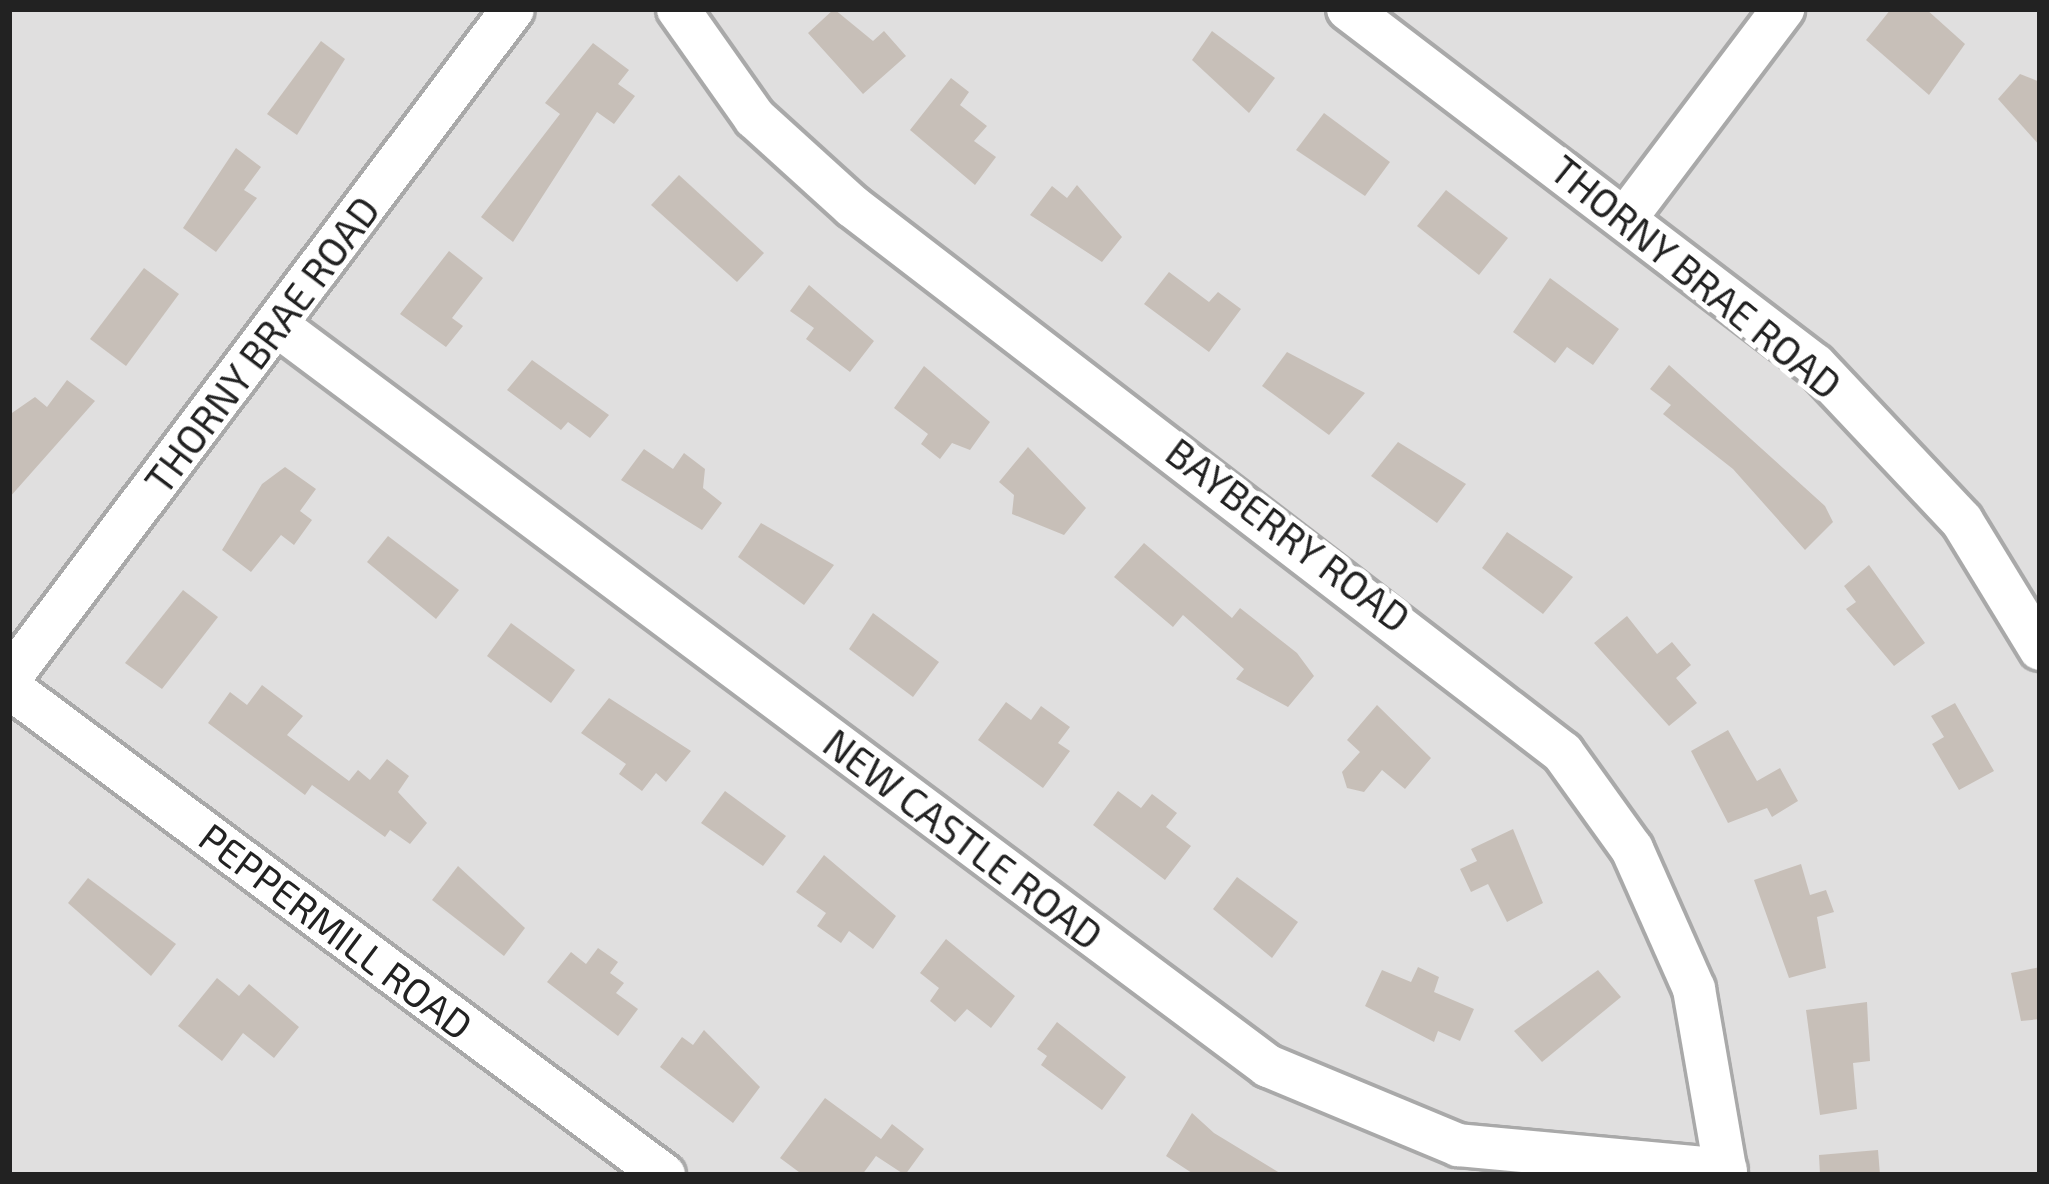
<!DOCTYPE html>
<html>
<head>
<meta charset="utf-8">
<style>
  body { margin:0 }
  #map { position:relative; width:2049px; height:1184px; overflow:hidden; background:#f2efe9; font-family:"Exo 2",sans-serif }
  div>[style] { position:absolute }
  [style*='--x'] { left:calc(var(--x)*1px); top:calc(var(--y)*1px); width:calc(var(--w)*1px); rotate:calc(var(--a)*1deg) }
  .residential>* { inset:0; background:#e0dfdf }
  .building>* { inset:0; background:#c7bfb8 }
  .roads { filter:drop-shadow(3px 0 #a9a9a9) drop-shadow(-3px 0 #a9a9a9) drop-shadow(0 3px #a9a9a9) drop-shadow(0 -3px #a9a9a9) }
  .minor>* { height:42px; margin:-21px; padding:0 21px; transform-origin:21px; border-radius:21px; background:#fff }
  span { translate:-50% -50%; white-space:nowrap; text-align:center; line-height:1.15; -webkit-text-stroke:10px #fff; paint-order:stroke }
  .street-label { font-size:39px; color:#222 }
  .frame { position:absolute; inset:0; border:12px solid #222; pointer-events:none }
</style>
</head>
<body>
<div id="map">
  <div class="residential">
    <i style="clip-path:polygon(9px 9px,2040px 9px,2040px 1175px,9px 1175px)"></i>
  </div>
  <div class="building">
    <i style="clip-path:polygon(834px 9px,873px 41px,884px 31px,906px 56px,863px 94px,808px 33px)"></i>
    <i style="clip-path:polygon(1891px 9px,1926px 9px,1965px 44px,1929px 95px,1866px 40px)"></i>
    <i style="clip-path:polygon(1212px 31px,1275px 78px,1249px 113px,1192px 60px)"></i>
    <i style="clip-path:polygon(321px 41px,345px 59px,297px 135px,267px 114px)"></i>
    <i style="clip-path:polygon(593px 43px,629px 70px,618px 84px,635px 96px,614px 124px,597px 112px,513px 242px,481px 217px,560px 114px,545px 103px)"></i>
    <i style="clip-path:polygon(2020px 74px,2040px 82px,2040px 146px,1998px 99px)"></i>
    <i style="clip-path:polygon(951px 78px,969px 92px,960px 105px,987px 126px,974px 141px,996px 157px,975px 185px,910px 130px)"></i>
    <i style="clip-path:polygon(1324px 113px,1390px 162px,1365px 196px,1296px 150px)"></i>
    <i style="clip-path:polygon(236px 148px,261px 167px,244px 190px,257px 198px,216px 252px,183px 228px)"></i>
    <i style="clip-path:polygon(679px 175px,764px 253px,737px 282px,651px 205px)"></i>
    <i style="clip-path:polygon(1077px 185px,1122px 237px,1102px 262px,1030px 215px,1052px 186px,1067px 198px)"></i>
    <i style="clip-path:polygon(1446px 190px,1508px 238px,1479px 275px,1417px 226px)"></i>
    <i style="clip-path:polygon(449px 251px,483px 278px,452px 318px,463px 326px,446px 347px,400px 314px)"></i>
    <i style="clip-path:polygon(144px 268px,179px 294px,126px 366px,90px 339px)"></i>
    <i style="clip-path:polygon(1169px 272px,1209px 302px,1218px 292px,1241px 309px,1209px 352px,1144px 304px)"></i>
    <i style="clip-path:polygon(1550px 278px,1619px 329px,1593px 365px,1567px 347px,1555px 363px,1513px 332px)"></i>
    <i style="clip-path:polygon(809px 285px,874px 341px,850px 372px,806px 339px,814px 328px,790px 311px)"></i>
    <i style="clip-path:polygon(1287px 352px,1365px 393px,1329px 435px,1262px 386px)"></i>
    <i style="clip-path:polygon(532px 360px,609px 415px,590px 438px,568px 422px,561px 430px,507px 390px)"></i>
    <i style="clip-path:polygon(1669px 365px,1825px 506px,1833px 522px,1805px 550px,1733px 469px,1663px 414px,1671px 405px,1650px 389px)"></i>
    <i style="clip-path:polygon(924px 366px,990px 422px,970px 450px,952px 443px,940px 459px,921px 444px,928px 434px,894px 408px)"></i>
    <i style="clip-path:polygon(67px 380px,95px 401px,9px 498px,9px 415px,35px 397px,47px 407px)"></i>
    <i style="clip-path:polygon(1398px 442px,1466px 484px,1437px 523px,1371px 476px)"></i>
    <i style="clip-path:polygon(1028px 447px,1086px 508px,1064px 535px,1012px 514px,1014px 495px,999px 482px)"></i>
    <i style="clip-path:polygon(644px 449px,673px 469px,684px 453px,705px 469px,703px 488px,722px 503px,702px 530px,621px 480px)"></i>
    <i style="clip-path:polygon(285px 467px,316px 489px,300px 511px,312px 520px,294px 545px,281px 535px,251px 572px,222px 550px,262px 484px)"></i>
    <i style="clip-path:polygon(761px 523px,834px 565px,804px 605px,738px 557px)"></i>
    <i style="clip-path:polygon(1507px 532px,1573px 577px,1543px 614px,1482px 568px)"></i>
    <i style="clip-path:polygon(388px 536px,459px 590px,436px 619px,367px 562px)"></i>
    <i style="clip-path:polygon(1144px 543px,1232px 618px,1240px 608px,1297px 653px,1314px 676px,1288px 707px,1236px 679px,1244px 669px,1183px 615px,1173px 627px,1114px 577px)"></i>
    <i style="clip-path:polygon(1869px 565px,1925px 643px,1894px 666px,1846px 609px,1856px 602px,1844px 586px)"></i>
    <i style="clip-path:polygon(183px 590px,218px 617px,162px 689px,125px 663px)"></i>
    <i style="clip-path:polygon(873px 613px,939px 662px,913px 697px,849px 649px)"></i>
    <i style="clip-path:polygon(1627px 616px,1657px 654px,1672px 642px,1691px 665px,1676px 678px,1697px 703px,1669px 726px,1594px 643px)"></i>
    <i style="clip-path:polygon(511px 623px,575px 670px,551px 703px,487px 656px)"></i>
    <i style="clip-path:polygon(262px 685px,303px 716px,287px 735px,349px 781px,358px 770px,370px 780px,387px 759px,409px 776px,398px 792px,427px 823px,410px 844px,390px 830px,385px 837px,312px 785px,305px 795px,208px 723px,230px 692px,247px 705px)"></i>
    <i style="clip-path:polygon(609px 698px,691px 751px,666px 782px,656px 773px,642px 791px,619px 774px,626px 764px,581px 733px)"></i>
    <i style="clip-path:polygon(1006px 702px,1031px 720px,1041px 706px,1070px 727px,1058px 743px,1070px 751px,1043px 788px,978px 740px)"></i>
    <i style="clip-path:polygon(1955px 703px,1994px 771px,1959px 790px,1932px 744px,1944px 737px,1931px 716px)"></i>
    <i style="clip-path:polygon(1377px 705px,1431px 758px,1405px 789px,1382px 770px,1364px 792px,1347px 788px,1342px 772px,1360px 752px,1347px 740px)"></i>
    <i style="clip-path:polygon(1728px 730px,1757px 781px,1780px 768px,1798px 801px,1772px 817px,1767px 808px,1728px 823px,1691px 751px)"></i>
    <i style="clip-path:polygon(725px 791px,786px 836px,763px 866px,701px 823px)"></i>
    <i style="clip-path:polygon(1118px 791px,1141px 808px,1152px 794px,1177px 813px,1166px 827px,1191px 846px,1165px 880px,1093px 825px)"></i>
    <i style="clip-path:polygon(1513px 829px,1543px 903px,1507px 922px,1488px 884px,1471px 892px,1460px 869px,1477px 861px,1471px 849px)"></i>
    <i style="clip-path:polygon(824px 855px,896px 916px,873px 949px,849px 931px,841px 943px,817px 926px,826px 913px,796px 892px)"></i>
    <i style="clip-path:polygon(1801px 864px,1810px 895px,1826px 890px,1834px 912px,1817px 917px,1826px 968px,1789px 978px,1754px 880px)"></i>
    <i style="clip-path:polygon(458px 866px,525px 928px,504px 956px,432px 900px)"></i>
    <i style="clip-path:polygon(1237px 877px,1298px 922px,1272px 958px,1213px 909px)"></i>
    <i style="clip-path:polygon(88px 878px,176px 944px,151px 976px,68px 903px)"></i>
    <i style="clip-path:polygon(946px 939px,1015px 996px,991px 1028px,967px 1009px,955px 1022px,930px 1001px,939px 988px,920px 973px)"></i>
    <i style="clip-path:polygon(598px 948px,618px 962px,610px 973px,624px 983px,616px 993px,638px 1009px,618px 1036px,547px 982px,571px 952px,586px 964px)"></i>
    <i style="clip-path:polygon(1418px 967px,1439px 977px,1434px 992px,1474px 1009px,1460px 1041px,1438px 1031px,1434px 1042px,1365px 1006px,1382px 970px,1411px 982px)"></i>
    <i style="clip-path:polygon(2040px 967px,2040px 1019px,2021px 1021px,2011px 973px)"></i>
    <i style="clip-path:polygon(1598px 970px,1621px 997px,1542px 1062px,1514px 1031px)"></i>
    <i style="clip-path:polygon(217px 978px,239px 996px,249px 984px,299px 1027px,274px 1058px,243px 1033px,222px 1061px,178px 1026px)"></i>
    <i style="clip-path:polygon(1867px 1002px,1870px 1061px,1853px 1063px,1857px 1109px,1820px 1115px,1806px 1010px)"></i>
    <i style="clip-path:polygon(1057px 1022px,1126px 1077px,1102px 1110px,1041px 1065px,1047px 1056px,1037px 1049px)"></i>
    <i style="clip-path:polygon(704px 1030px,760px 1087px,733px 1123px,660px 1067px,682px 1037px,693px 1045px)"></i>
    <i style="clip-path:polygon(825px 1098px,881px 1139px,892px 1124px,924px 1149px,905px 1175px,876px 1156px,862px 1175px,803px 1175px,780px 1158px)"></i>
    <i style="clip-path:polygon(1192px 1113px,1214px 1133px,1283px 1175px,1195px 1175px,1166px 1156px)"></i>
    <i style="clip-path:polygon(1878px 1150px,1880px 1175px,1820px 1175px,1819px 1155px)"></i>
  </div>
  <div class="roads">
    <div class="minor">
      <i style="--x:678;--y:9;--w:133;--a:54.8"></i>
      <i style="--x:755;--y:118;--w:131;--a:42.2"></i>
      <i style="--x:852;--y:206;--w:897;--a:37.57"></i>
      <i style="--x:1563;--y:753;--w:118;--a:54.3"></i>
      <i style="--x:1632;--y:849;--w:153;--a:66.1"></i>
      <i style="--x:1694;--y:989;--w:189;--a:80.2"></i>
      <i style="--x:1348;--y:9;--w:587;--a:37.32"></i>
      <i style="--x:1815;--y:365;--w:214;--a:46.7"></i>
      <i style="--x:1962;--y:521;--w:150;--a:58.6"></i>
      <i style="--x:1628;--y:215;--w:258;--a:-53"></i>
      <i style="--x:278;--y:326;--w:1236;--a:36.78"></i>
      <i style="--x:1268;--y:1066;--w:206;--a:22.6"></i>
      <i style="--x:1458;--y:1145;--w:269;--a:5.3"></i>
      <i style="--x:9;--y:679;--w:838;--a:-53.05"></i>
      <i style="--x:9;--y:687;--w:817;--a:36.69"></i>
    </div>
  </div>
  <div class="street-label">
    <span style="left:1696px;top:277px;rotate:39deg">THORNY BRAE ROAD</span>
    <span style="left:262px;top:345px;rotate:-53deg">THORNY BRAE ROAD</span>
    <span style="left:1288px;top:535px;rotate:37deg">BAYBERRY ROAD</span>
    <span style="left:963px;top:839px;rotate:37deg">NEW CASTLE ROAD</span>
    <span style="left:336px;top:931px;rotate:37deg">PEPPERMILL ROAD</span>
  </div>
  <div class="frame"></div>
</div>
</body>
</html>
